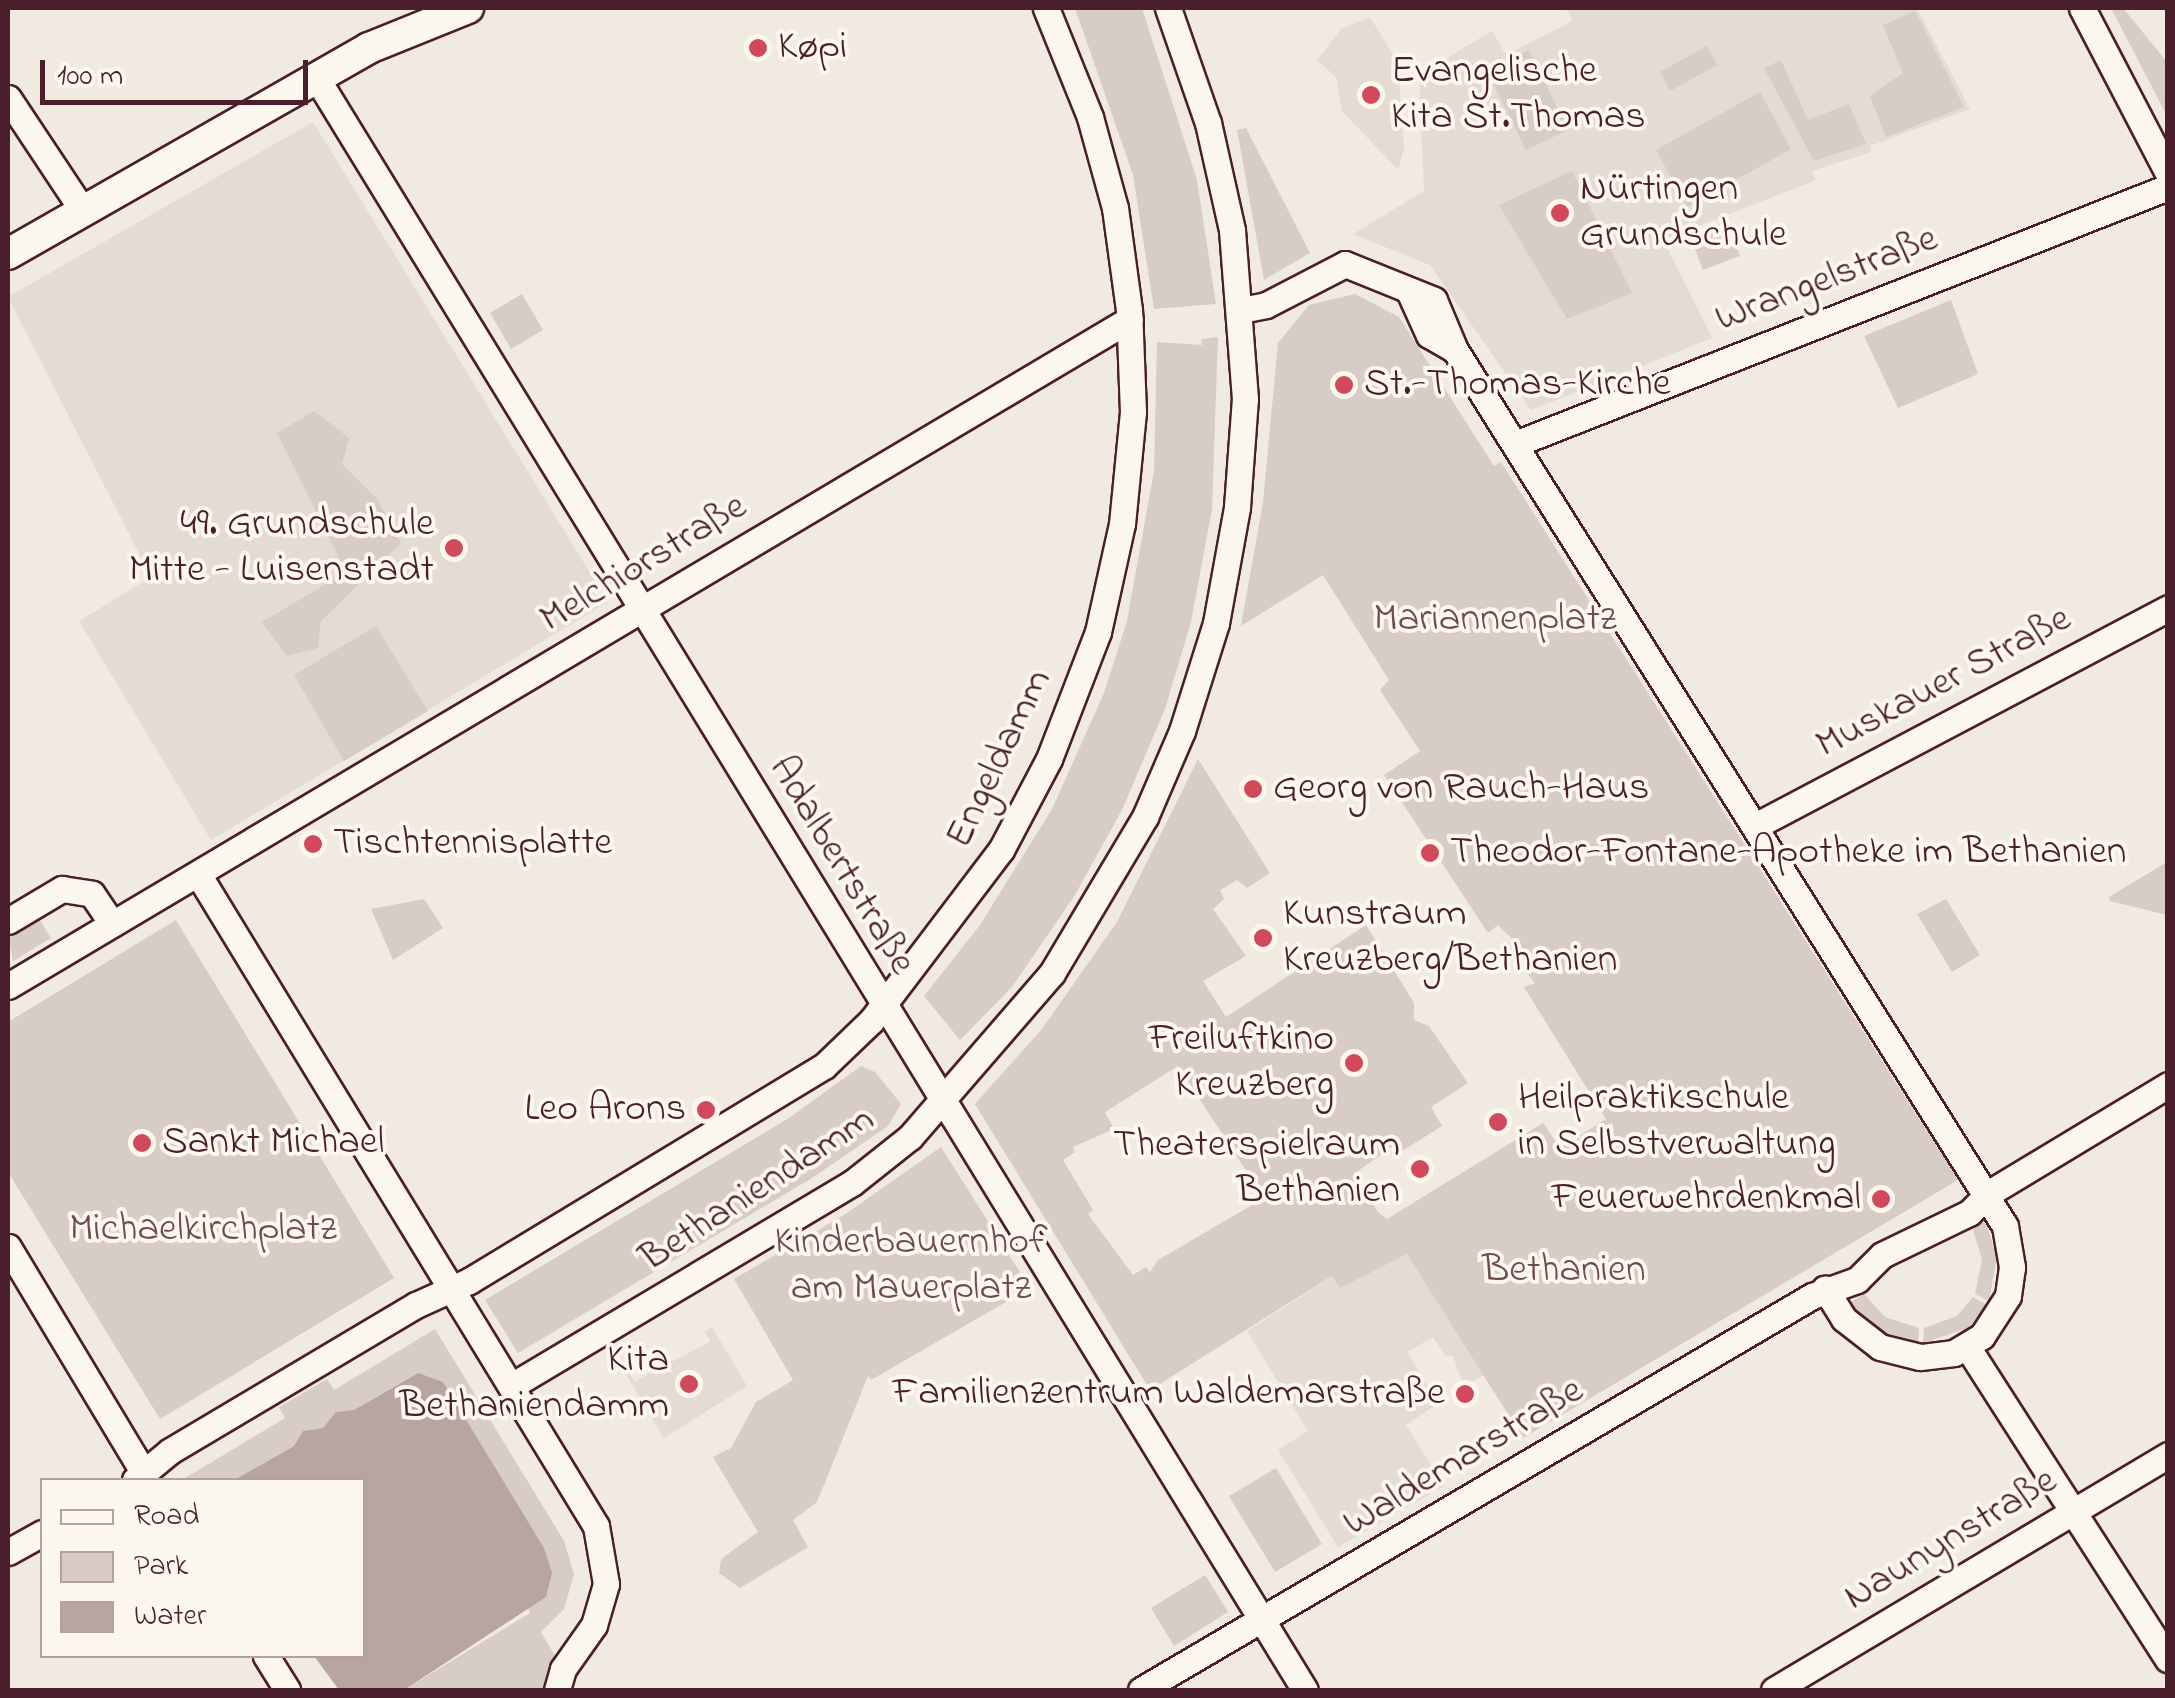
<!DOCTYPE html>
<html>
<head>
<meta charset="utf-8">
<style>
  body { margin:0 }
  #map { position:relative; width:2175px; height:1698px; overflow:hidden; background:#f0eae0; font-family:"Indie Flower",sans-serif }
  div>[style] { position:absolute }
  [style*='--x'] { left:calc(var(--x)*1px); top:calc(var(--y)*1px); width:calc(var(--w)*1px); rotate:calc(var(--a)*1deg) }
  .built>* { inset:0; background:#e4dbd2 }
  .green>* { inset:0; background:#d8ccc6 }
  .water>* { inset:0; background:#b8a4a2 }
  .roads { filter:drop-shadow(2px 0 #4a1f2b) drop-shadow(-2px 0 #4a1f2b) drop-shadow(0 2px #4a1f2b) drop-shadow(0 -2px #4a1f2b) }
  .minor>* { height:25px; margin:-12.5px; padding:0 12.5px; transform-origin:12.5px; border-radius:12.5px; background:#fbf7ec }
  .major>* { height:30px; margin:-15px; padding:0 15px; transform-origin:15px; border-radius:15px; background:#fbf7ec }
  .dots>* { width:28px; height:28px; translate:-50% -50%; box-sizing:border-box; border:5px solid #fbf7ec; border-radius:50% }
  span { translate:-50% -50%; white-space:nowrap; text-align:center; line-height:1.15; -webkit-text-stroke:8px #fbf7ec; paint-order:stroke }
  .poi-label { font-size:40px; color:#4a1f2b }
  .left { translate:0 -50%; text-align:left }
  .right { translate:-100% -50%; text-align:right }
  .street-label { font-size:40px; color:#4a1f2b }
  .park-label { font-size:40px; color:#6e4a52 }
  .frame { position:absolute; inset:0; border:10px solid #4a1f2b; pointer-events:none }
  .legend { position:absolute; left:40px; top:1478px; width:325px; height:180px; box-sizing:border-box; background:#fbf7ec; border:2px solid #b4a19f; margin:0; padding:12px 18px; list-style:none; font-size:30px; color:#4a1f2b }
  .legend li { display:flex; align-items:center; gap:20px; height:50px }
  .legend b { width:50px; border:2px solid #b4a19f }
  .scale { position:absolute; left:40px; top:60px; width:268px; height:45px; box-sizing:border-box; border:5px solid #4a1f2b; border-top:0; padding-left:12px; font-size:30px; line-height:35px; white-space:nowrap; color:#4a1f2b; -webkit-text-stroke:8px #fbf7ec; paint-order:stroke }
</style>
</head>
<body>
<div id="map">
  <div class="built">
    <i style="clip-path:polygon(1566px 8px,1917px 8px,1970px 109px,1870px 146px,1871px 152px,1812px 171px,1816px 180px,1663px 240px,1712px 338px,1531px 410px,1430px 265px,1353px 234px,1424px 191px,1419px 75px,1492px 31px,1506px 55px,1573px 21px)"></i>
    <i style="clip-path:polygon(1370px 17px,1398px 63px,1404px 148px,1398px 170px,1342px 111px,1336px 77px,1317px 60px,1341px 29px)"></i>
    <i style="clip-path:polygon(313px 122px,608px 602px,211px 840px,79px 621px,151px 577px,8px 297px)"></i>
    <i style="clip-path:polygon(1407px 1254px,1484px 1375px,1464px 1387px,1453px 1356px,1445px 1356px,1433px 1337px,1407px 1352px,1439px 1403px,1406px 1425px,1444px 1486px,1338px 1547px,1278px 1450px,1308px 1431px,1247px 1331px,1333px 1276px,1340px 1287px)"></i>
    <i style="clip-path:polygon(712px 1327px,747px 1386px,664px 1438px,614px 1354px,635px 1381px,710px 1342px,705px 1331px)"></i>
  </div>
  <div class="green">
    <i style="clip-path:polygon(1075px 8px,1142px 8px,1197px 180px,1216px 304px,1154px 309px,1133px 175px)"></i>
    <i style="clip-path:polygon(2111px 8px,2123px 8px,2167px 62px,2167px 116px)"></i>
    <i style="clip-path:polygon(1915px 11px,1964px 107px,1886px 137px,1870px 96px,1903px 73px,1883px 25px)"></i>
    <i style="clip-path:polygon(1707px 46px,1717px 65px,1670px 91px,1660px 72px)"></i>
    <i style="clip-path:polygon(1529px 50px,1568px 130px,1526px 150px,1487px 71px)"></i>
    <i style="clip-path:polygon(1781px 60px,1808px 120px,1849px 104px,1866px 144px,1814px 161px,1764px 68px)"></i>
    <i style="clip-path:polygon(1760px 92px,1791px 149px,1687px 207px,1656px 150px)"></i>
    <i style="clip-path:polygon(1246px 128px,1310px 253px,1264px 280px,1237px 130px)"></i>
    <i style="clip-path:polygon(1572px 171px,1632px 293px,1567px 319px,1499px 205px)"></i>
    <i style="clip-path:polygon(1726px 221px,1740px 256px,1703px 270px,1690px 236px)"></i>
    <i style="clip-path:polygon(522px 294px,543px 330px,511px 349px,490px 313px)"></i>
    <i style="clip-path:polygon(evenodd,1355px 294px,1399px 317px,1494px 466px,1501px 462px,1958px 1180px,1523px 1438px,1407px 1254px,1340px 1288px,1332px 1276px,1150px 1390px,975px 1104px,1042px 1029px,1117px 922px,1198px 759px,1270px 873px,1247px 888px,1237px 880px,1220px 890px,1224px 899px,1213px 909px,1246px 956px,1203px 981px,1226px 1017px,1366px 925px,1414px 1003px,1414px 1020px,1429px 1026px,1468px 1083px,1431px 1107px,1442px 1126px,1399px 1153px,1394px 1145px,1354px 1174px,1378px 1212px,1387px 1219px,1543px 1123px,1560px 1148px,1606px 1119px,1524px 987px,1535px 983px,1526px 972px,1530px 966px,1521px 965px,1508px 945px,1512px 939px,1498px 925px,1488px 933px,1384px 775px,1420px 751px,1380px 690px,1389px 680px,1323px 575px,1241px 626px,1263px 502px,1278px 343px,1309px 305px,1355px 294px,1178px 1066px,1264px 1198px,1158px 1260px,1150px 1272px,1146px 1267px,1133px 1275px,1088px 1214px,1093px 1210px,1063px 1160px,1075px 1152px,1073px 1147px,1114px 1129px,1105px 1112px,1178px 1066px)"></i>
    <i style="clip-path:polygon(1951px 300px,1978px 374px,1898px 408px,1864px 336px)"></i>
    <i style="clip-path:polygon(1218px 337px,1212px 509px,1191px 622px,1165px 709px,1122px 810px,1075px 895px,1012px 987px,960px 1040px,924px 996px,980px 925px,1052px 809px,1104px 693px,1127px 621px,1154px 471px,1157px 342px,1202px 345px,1201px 339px)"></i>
    <i style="clip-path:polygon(314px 411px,349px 438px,342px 464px,377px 499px,401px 543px,321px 621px,318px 648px,287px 656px,262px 622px,346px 572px,277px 433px)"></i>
    <i style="clip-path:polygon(376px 626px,428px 711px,344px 761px,294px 675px)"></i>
    <i style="clip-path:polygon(2167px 862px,2167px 915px,2110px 901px,2109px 897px)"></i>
    <i style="clip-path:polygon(424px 899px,443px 928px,393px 960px,371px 909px)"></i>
    <i style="clip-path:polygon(1946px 899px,1980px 955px,1952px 972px,1917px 914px)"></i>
    <i style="clip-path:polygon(36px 914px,51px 938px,13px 961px,8px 931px)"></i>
    <i style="clip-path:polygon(176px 920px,394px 1278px,160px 1419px,8px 1172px,8px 1022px)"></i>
    <i style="clip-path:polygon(861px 1066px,875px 1072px,901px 1104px,888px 1126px,812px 1178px,518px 1353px,485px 1300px,789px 1118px)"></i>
    <i style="clip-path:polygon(941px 1147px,1030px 1288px,871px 1380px,868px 1376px,817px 1502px,793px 1520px,808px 1547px,740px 1588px,719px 1573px,721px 1559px,758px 1532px,713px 1457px,731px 1448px,756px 1402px,793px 1380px,734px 1279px,844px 1215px)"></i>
    <i style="clip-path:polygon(1985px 1221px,1997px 1257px,1989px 1301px,1975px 1294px,1982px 1259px,1973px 1230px)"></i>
    <i style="clip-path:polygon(1864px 1294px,1885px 1317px,1919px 1328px,1918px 1343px,1885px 1335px,1853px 1311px,1849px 1303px)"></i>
    <i style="clip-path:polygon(1973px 1297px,1987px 1305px,1968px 1328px,1923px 1343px,1924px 1328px,1957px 1316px)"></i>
    <i style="clip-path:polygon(435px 1329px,564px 1541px,574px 1574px,564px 1609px,541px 1632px,556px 1657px,546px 1690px,404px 1690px,530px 1613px,437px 1383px,417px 1373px,354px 1410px,337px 1412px,323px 1428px,304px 1431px,294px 1446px,234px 1480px,182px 1480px,285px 1418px,279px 1407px,327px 1379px,334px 1390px)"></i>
    <i style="clip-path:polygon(1276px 1468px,1322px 1544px,1275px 1572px,1229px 1496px)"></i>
    <i style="clip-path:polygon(1205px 1575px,1228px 1612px,1174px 1646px,1151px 1608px)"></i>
  </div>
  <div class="water">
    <i style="clip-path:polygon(418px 1373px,443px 1382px,544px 1548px,552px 1573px,546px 1597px,404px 1690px,339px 1690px,314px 1656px,362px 1656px,362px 1480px,234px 1480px,294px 1446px,303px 1431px,323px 1428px,336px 1412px,354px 1410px)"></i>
  </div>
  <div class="roads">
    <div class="minor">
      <i style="--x:2082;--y:8;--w:186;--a:62.5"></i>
      <i style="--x:316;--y:77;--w:1892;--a:58.49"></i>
      <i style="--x:8;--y:98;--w:136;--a:56.4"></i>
      <i style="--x:1409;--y:291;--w:48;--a:65.6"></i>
      <i style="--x:1429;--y:335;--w:30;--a:30"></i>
      <i style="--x:1241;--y:310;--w:25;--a:-11"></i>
      <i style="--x:1266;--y:305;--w:89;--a:-27.4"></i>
      <i style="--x:1345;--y:264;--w:96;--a:22"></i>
      <i style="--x:1434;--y:300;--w:54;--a:67.2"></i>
      <i style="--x:1455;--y:350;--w:1034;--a:57.88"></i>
      <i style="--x:2005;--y:1226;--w:42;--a:80.3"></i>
      <i style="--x:2012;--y:1267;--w:29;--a:98"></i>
      <i style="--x:2008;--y:1296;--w:48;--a:123"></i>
      <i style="--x:1982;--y:1336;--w:33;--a:149"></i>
      <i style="--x:1954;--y:1353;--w:34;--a:173"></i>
      <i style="--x:1920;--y:1357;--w:41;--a:-166"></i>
      <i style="--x:1880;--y:1347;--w:46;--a:-142.1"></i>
      <i style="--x:1844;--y:1319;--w:36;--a:-122"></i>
      <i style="--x:1515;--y:444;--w:702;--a:-21.48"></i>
      <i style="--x:1755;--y:826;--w:467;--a:-27.8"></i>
      <i style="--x:198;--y:874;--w:764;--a:58.6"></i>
      <i style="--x:596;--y:1526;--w:59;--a:80.2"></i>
      <i style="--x:606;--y:1584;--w:43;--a:106.3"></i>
      <i style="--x:594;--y:1625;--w:54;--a:125.2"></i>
      <i style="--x:563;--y:1669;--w:22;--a:106"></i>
      <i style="--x:8;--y:921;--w:63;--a:-30.7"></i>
      <i style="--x:62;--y:889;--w:30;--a:9"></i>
      <i style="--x:92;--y:894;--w:36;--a:56"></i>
      <i style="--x:8;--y:986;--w:1305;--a:-30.73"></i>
      <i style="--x:8;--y:1247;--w:264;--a:59"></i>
      <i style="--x:1968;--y:1348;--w:370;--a:57.3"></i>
      <i style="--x:513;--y:1385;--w:395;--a:-30.8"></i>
      <i style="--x:852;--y:1183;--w:74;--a:-38.4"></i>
      <i style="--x:910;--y:1137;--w:217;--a:-49.1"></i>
      <i style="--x:1052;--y:973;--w:182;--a:-59.2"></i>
      <i style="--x:1145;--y:817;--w:94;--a:-66.7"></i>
      <i style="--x:1182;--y:731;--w:113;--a:-72.5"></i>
      <i style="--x:1216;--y:623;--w:118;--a:-79.7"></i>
      <i style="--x:1237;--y:507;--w:108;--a:-85.8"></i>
      <i style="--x:1245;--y:399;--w:169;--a:-94.4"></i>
      <i style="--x:1232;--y:230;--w:110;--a:-102.6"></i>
      <i style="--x:1208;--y:123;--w:122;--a:-109.2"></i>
      <i style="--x:135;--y:1480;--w:45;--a:-39.6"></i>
      <i style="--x:170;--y:1451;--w:286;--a:-30.7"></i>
      <i style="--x:416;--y:1305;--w:58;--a:-24.4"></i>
      <i style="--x:469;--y:1281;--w:415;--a:-31.2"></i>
      <i style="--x:824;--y:1066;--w:65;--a:-43.8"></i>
      <i style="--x:871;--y:1021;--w:215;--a:-52.8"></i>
      <i style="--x:1001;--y:850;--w:103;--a:-62.2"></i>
      <i style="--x:1049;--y:759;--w:136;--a:-68.9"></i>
      <i style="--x:1098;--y:632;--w:111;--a:-77.5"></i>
      <i style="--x:1122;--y:524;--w:113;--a:-84.4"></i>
      <i style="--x:1133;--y:412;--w:102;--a:-92.2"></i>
      <i style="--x:1129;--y:310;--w:103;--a:-97.8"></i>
      <i style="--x:1115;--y:208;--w:94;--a:-105.4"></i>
      <i style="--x:1090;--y:117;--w:118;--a:-112"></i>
      <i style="--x:8;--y:1552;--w:39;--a:-29"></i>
      <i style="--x:266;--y:1656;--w:40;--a:58"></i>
      <i style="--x:1141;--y:1690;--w:778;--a:-30.42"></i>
      <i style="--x:1812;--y:1296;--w:48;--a:-19.6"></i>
      <i style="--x:1857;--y:1280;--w:35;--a:-45"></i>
      <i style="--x:1882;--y:1255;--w:97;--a:-25.8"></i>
      <i style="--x:1969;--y:1213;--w:28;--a:-45"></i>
      <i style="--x:1989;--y:1193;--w:209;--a:-31.1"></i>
      <i style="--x:1774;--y:1690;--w:459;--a:-30.8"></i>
    </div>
    <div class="major">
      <i style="--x:8;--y:254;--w:416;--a:-29.7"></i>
      <i style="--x:369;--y:48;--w:107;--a:-22"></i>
    </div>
  </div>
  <div class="dots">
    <i style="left:758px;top:48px;background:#d1495b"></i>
    <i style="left:1371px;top:95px;background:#d1495b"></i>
    <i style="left:1560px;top:213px;background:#d1495b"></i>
    <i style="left:1344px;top:385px;background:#d1495b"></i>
    <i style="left:454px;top:548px;background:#d1495b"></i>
    <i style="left:1253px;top:789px;background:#d1495b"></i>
    <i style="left:313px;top:844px;background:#d1495b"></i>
    <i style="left:1430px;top:853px;background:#d1495b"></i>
    <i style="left:1263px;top:938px;background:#d1495b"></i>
    <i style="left:1354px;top:1063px;background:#d1495b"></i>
    <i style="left:706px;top:1110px;background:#d1495b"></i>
    <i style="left:1498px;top:1122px;background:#d1495b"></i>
    <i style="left:142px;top:1143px;background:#d1495b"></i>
    <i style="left:1420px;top:1169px;background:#d1495b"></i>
    <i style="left:1881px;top:1199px;background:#d1495b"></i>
    <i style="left:689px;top:1384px;background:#d1495b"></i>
    <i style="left:1465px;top:1394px;background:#d1495b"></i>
  </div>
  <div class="poi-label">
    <span class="left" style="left:778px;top:48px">Køpi</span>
    <span class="left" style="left:1391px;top:95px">Evangelische<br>Kita St.Thomas</span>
    <span class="left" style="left:1580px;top:213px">Nürtingen<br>Grundschule</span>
    <span class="left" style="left:1364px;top:385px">St.-Thomas-Kirche</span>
    <span class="right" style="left:434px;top:548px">49. Grundschule<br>Mitte - Luisenstadt</span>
    <span class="left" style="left:1273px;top:789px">Georg von Rauch-Haus</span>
    <span class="left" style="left:333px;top:844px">Tischtennisplatte</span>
    <span class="left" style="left:1450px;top:853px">Theodor-Fontane-Apotheke im Bethanien</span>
    <span class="left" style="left:1283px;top:938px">Kunstraum<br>Kreuzberg/Bethanien</span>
    <span class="right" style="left:1334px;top:1063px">Freiluftkino<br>Kreuzberg</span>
    <span class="left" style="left:1518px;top:1122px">Heilpraktikschule<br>in Selbstverwaltung</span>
    <span class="right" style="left:686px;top:1110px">Leo Arons</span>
    <span class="left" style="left:162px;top:1143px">Sankt Michael</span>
    <span class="right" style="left:1400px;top:1169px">Theaterspielraum<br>Bethanien</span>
    <span class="right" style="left:1861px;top:1199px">Feuerwehrdenkmal</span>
    <span class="right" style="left:669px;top:1384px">Kita<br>Bethaniendamm</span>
    <span class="right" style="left:1445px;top:1394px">Familienzentrum Waldemarstraße</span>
  </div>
  <div class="street-label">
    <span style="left:1827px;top:280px;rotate:-21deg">Wrangelstraße</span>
    <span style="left:644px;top:564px;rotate:-31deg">Melchiorstraße</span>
    <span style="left:1944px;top:683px;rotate:-28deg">Muskauer Straße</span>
    <span style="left:1000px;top:759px;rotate:-64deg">Engeldamm</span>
    <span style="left:841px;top:866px;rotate:59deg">Adalbertstraße</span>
    <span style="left:758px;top:1190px;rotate:-33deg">Bethaniendamm</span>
    <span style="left:1464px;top:1458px;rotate:-31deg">Waldemarstraße</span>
    <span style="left:1951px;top:1540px;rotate:-31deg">Naunynstraße</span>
  </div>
  <div class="park-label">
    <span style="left:1495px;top:620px">Mariannenplatz</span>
    <span style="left:203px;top:1230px">Michaelkirchplatz</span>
    <span style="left:911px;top:1266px">Kinderbauernhof<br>am Mauerplatz</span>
    <span style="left:1564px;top:1271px">Bethanien</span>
  </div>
  <div class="frame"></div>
  <ul class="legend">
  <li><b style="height:12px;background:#fbf7ec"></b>Road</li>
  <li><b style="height:28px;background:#d8ccc6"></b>Park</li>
  <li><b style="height:28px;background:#b8a4a2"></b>Water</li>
  </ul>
  <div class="scale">100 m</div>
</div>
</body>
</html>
